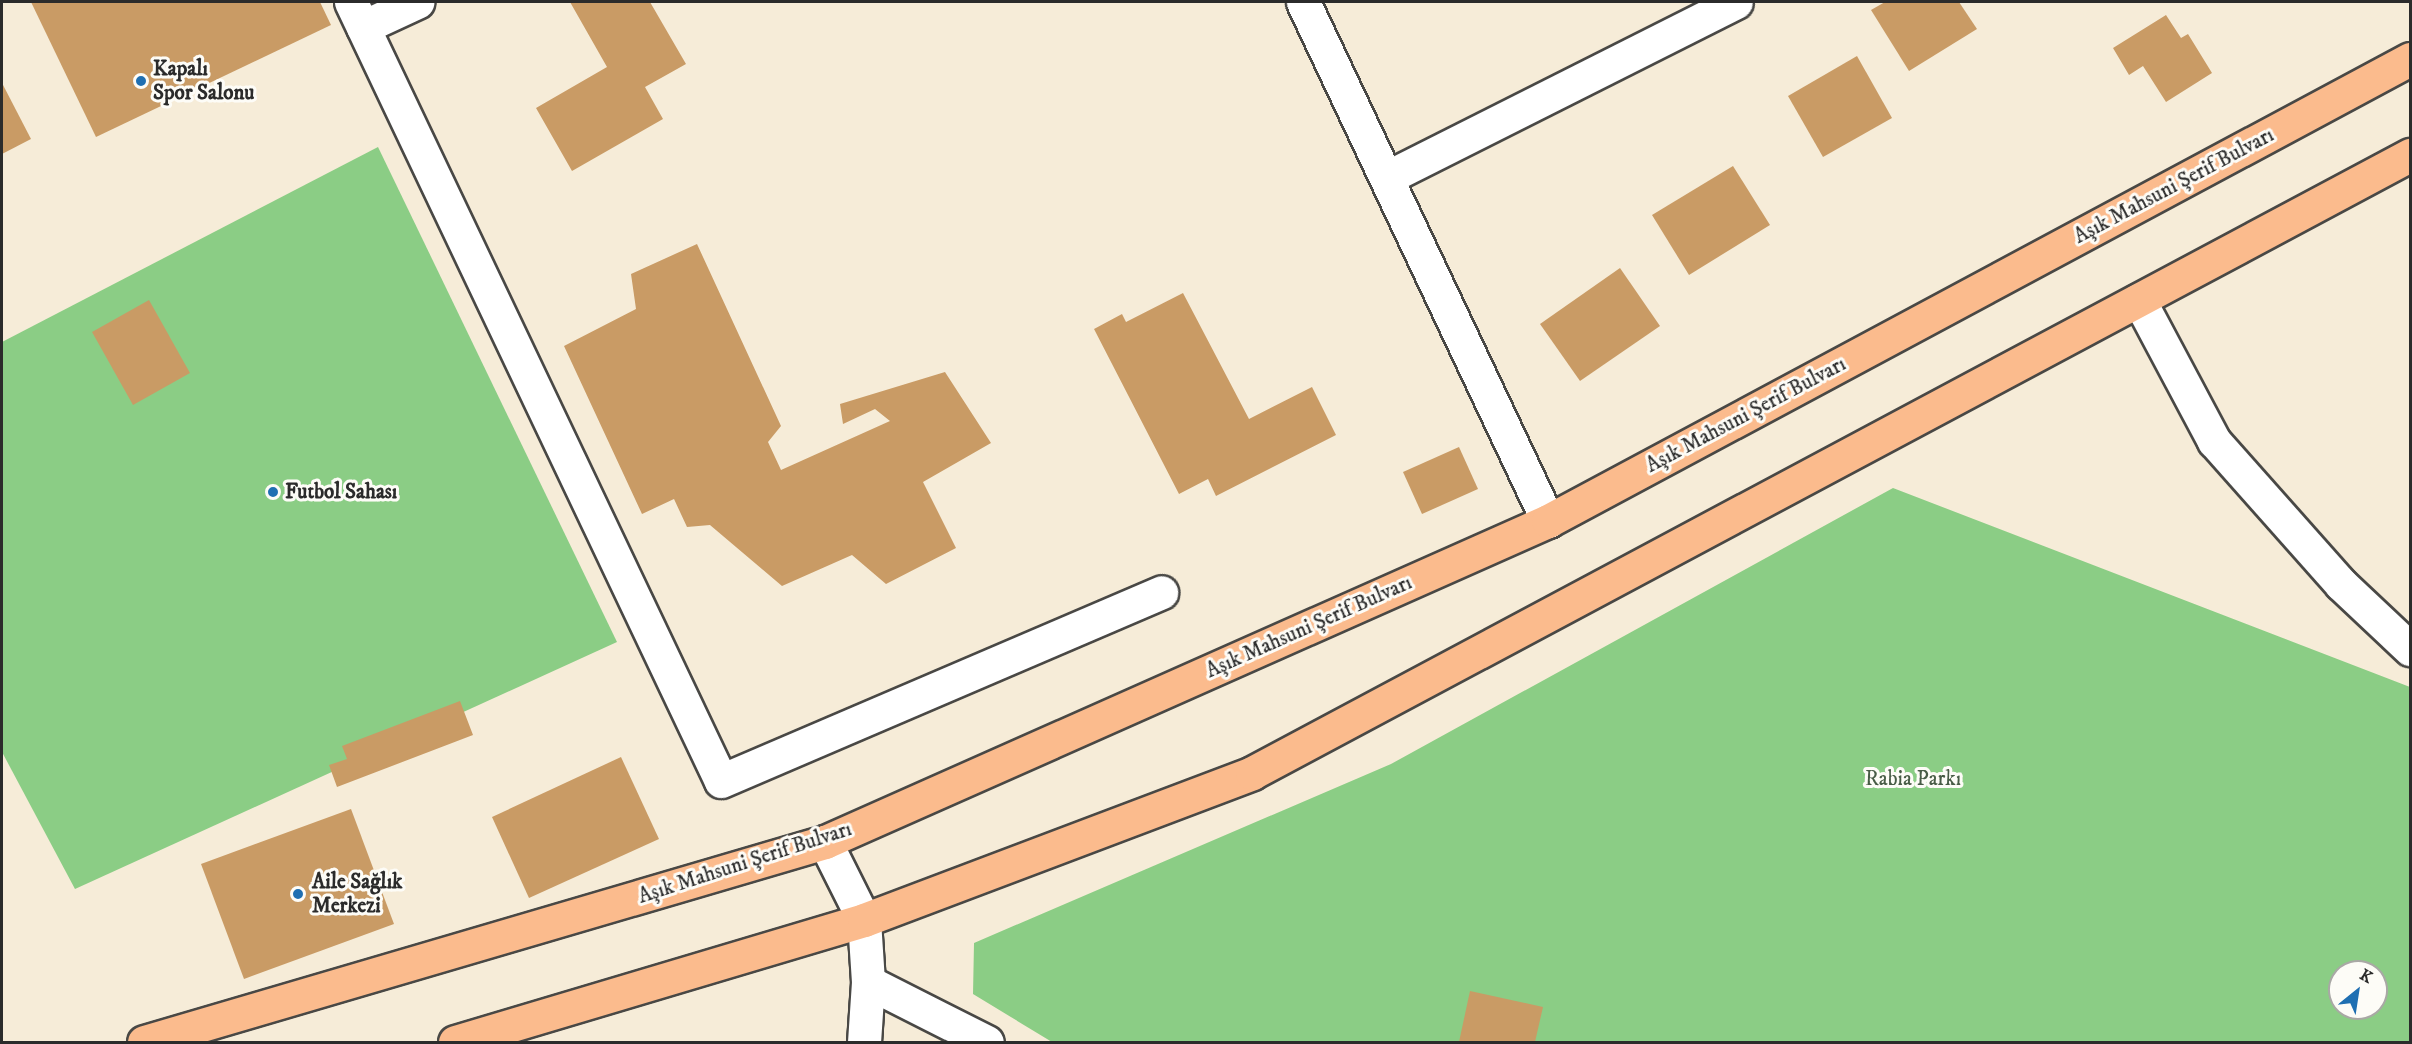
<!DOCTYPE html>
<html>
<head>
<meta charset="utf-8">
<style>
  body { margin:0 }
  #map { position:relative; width:2412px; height:1044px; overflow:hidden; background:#f6ecd8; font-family:"IM FELL DW Pica",serif }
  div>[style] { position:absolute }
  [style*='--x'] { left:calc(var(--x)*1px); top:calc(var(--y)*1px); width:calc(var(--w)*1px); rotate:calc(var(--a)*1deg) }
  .green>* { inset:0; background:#8bcd85 }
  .building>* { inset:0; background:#c99b65 }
  .roads { filter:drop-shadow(2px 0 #494845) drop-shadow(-2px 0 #494845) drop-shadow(0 2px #494845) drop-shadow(0 -2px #494845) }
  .minor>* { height:33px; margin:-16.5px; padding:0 16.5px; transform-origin:16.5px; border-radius:16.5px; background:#fff }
  .major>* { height:33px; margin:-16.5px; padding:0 16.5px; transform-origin:16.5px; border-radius:16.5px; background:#fbbb8d }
  .dots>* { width:16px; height:16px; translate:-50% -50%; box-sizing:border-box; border:3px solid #fdfcf7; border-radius:50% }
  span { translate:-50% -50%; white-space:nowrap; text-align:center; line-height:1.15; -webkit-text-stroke:6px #fdfcf7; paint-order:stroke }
  .poi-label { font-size:21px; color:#2b2b2b; font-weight:700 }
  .left { translate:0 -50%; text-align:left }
  .street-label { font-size:21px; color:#2b2b2b }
  .park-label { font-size:21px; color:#485c46 }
  .frame { position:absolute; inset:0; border:3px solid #2b2b2b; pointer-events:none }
  .north { position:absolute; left:2328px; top:960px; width:60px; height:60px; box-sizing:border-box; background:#fdfcf7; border:2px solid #a9a8a5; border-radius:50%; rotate:30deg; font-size:16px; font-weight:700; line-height:24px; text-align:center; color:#2b2b2b }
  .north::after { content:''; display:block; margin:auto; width:21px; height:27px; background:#1f6fb2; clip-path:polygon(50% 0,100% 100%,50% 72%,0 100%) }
</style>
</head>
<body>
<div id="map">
  <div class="green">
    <i style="clip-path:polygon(378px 147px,617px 642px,75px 889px,2px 752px,2px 342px)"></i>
    <i style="clip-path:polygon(evenodd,1893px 488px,2410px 687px,2410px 1042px,1052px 1042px,973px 994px,974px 943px,1391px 764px,1893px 488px,2340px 972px,2376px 972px,2376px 1008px,2340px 1008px,2340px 972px)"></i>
  </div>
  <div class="building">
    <i style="clip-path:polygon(31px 2px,320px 2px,331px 25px,96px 137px)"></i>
    <i style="clip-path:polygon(570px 2px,650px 2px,686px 64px,645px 87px,663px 119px,572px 171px,536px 108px,607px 67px)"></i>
    <i style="clip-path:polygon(1885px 2px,1959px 2px,1977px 29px,1909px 71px,1871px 10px)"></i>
    <i style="clip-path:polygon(2166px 15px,2181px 38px,2188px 34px,2212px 73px,2166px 102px,2143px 66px,2129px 75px,2113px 48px)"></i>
    <i style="clip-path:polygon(1857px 56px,1892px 118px,1823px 157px,1788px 96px)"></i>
    <i style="clip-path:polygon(2px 83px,31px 139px,2px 154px)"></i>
    <i style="clip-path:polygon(1733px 166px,1770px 225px,1689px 275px,1652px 215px)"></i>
    <i style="clip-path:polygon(697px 244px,781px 426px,768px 442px,781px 470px,890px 421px,875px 409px,843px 424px,840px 404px,945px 372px,991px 443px,923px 482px,956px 548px,886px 584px,852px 555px,782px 586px,710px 525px,687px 527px,674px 499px,642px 514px,564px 346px,636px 309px,631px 274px)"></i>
    <i style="clip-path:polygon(1620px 268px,1660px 326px,1580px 381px,1540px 324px)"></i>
    <i style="clip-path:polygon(1183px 293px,1249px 419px,1312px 387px,1336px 435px,1216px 496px,1208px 479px,1179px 494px,1094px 329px,1122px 314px,1126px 322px)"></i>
    <i style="clip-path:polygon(149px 300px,190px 373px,133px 405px,92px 332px)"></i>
    <i style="clip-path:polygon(1459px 447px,1478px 489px,1422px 514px,1403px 472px)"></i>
    <i style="clip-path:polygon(460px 701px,473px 735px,337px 787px,329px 765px,347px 759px,342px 746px)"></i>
    <i style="clip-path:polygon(621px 757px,659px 839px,529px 898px,492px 817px)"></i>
    <i style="clip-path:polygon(351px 809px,394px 924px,244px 979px,201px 864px)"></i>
    <i style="clip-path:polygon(1470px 991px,1543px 1007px,1535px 1042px,1459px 1042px)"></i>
  </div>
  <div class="roads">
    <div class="minor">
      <i style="--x:351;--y:2;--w:862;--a:64.59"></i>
      <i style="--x:721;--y:781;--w:479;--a:-23.2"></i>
      <i style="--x:1303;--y:2;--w:574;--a:64.73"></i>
      <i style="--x:363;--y:27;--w:60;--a:-24.8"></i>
      <i style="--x:1390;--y:176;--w:387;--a:-26.7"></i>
      <i style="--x:2139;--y:300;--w:160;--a:62"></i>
      <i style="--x:2214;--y:441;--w:191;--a:48.4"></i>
      <i style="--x:2341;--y:584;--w:95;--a:43.3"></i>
      <i style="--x:825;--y:842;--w:87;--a:63.4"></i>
      <i style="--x:864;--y:920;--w:62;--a:86.3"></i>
      <i style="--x:868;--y:982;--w:60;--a:93.8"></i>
      <i style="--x:868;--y:982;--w:133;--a:26.8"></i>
    </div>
    <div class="major">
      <i style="--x:144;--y:1042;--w:710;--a:-16.37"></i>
      <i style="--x:825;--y:842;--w:791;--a:-23.94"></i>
      <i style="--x:1548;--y:521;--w:978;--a:-28.19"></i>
      <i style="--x:455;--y:1042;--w:427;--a:-16.6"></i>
      <i style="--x:864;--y:920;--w:415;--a:-20.7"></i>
      <i style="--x:1252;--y:773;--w:1313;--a:-28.09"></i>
    </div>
  </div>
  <div class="dots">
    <i style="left:141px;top:81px;background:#1f6fb2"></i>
    <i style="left:273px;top:492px;background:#1f6fb2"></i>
    <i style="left:298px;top:894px;background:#1f6fb2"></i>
  </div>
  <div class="poi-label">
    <span class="left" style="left:153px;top:81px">Kapalı<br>Spor Salonu</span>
    <span class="left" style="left:285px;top:492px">Futbol Sahası</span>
    <span class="left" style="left:312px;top:894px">Aile Sağlık<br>Merkezi</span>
  </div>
  <div class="street-label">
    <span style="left:2174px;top:186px;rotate:-28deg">Aşık Mahsuni Şerif Bulvarı</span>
    <span style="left:1746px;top:415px;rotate:-28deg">Aşık Mahsuni Şerif Bulvarı</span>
    <span style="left:1309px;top:627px;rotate:-24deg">Aşık Mahsuni Şerif Bulvarı</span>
    <span style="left:745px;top:863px;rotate:-18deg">Aşık Mahsuni Şerif Bulvarı</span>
  </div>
  <div class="park-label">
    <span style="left:1913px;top:779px">Rabia Parkı</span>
  </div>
  <div class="frame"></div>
  <div class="north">K</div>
</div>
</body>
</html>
